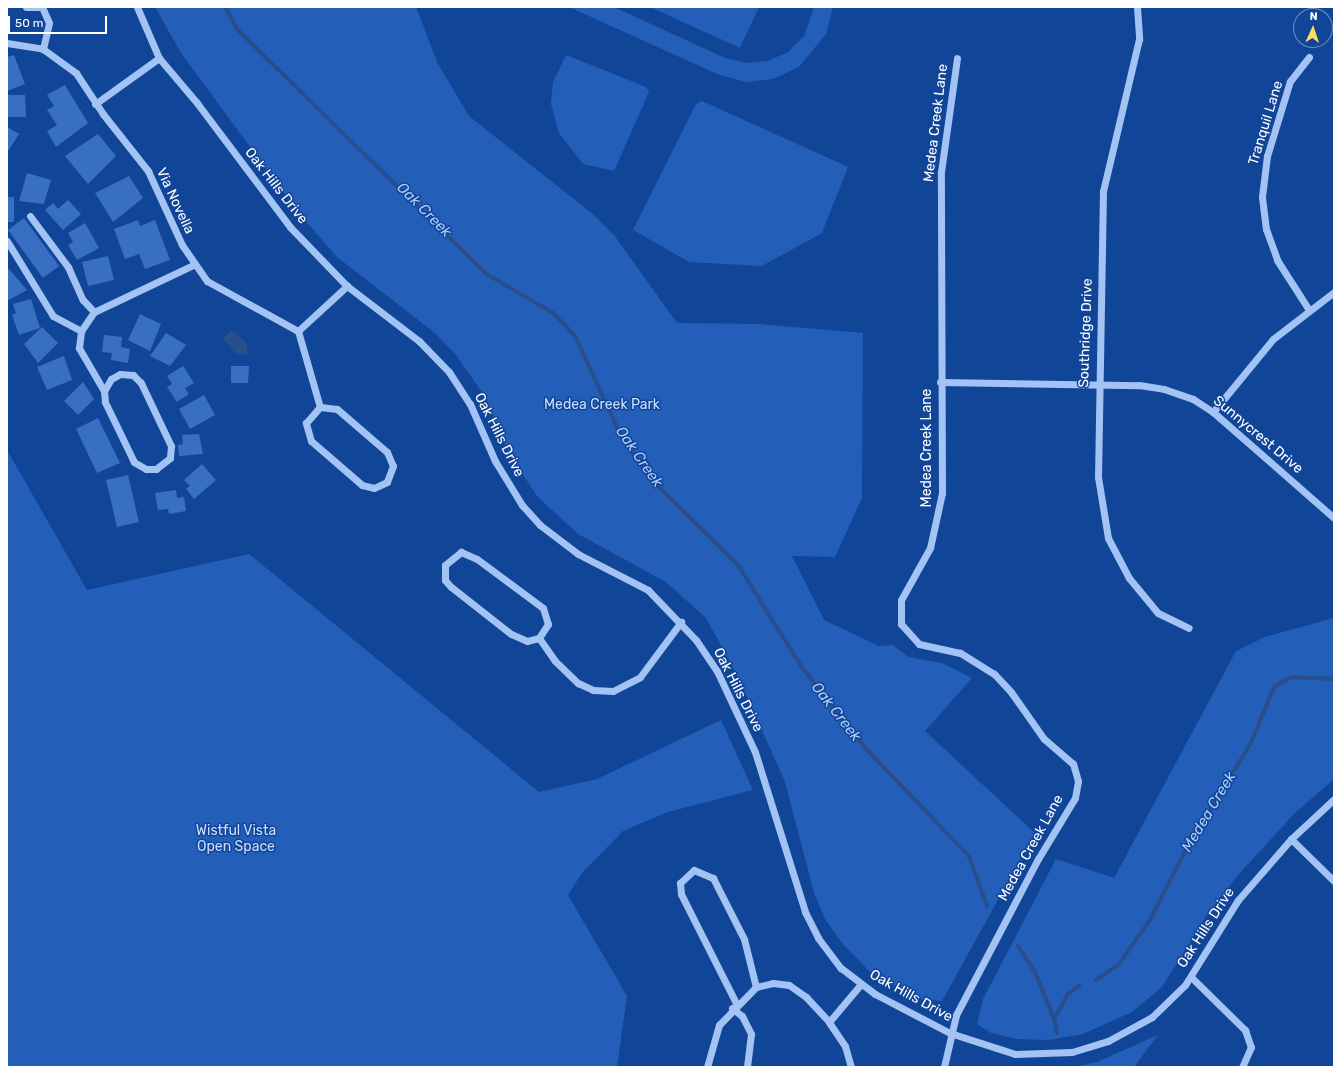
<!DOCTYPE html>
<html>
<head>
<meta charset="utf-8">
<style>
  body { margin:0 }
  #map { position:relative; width:1341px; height:1074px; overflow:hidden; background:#114598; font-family:Rubik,sans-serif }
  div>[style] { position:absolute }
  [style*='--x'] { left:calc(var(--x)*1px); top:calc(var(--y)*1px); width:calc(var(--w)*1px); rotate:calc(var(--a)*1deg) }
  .green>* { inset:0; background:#235eb8 }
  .water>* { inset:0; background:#284e8c }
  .stream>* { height:4px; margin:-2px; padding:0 2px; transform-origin:2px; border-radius:2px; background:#284e8c }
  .building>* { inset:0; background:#396fc1 }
  .minor>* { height:7px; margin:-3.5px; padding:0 3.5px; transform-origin:3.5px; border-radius:3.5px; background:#a2c3f4 }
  span { translate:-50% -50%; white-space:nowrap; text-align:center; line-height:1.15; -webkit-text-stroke:3px #114598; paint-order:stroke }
  .street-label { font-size:14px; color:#fff }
  .park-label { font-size:14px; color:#cadffe }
  .water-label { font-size:15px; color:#aecdfb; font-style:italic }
  .frame { position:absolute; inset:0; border:8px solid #fff; pointer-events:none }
  .north { position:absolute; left:1293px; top:8px; width:40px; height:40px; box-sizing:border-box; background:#114598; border:1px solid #708fc1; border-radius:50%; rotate:3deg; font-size:11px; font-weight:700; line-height:16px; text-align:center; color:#fff }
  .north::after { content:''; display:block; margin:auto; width:14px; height:18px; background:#ffda65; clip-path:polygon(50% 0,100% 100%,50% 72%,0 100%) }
  .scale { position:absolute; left:8px; top:16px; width:99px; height:18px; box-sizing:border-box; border:2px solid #fff; border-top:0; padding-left:5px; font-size:12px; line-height:14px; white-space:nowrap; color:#fff; -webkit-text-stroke:3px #114598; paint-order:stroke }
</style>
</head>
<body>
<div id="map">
  <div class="green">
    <i style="clip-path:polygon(155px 7px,416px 7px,438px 64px,469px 116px,594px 215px,614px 235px,677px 323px,760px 324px,863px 333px,862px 498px,835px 557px,792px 556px,824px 620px,879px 646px,893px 645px,908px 657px,942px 663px,972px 678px,925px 731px,1035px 833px,942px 1001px,919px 999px,870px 972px,842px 943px,825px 919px,814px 893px,785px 782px,739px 679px,706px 618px,666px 582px,578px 534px,537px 496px,508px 452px,484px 395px,456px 355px,435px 333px,337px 257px,298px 212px,181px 53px)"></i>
    <i style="clip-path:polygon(569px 7px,614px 7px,725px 58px,746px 63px,768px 61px,788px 52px,804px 36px,814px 7px,833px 7px,826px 34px,799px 67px,773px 79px,745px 82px,717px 74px)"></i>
    <i style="clip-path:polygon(650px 7px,759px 7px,740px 48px)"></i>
    <i style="clip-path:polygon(566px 55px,646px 87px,649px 92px,614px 171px,583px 164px,559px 133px,551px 104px,553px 82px)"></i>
    <i style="clip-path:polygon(702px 101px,848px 167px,822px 233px,762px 266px,689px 262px,633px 230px,696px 104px)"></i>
    <i style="clip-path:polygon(7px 450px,87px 590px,249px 554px,539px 792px,597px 779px,721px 720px,753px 790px,668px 812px,623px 831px,582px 873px,568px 895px,627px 996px,617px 1067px,7px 1067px)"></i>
    <i style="clip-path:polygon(1334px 618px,1334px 779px,1294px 814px,1238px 875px,1207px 915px,1162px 987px,1132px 1012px,1083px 1034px,1048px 1040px,1017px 1039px,991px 1033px,977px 1024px,983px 999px,1056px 859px,1114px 878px,1236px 651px,1265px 637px)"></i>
    <i style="clip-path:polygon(1158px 1035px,1134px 1067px,1073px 1067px,1097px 1062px)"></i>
  </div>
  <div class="water">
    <i style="clip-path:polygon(231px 330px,247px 343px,247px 354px,237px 355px,223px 339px)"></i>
  </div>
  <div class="stream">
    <i style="--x:225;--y:7;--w:26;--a:61"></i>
    <i style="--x:238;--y:30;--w:346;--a:44.5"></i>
    <i style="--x:485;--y:273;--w:79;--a:30.5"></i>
    <i style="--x:553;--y:313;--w:32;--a:46"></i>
    <i style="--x:575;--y:336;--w:112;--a:65.3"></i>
    <i style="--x:622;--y:438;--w:52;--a:54.5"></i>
    <i style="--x:652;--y:480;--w:121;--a:44.7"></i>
    <i style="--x:738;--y:565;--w:119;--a:58"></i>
    <i style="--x:801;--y:666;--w:105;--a:51.9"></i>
    <i style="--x:866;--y:749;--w:149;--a:46.1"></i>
    <i style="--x:969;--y:856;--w:53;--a:70.2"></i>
    <i style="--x:1018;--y:946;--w:31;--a:57"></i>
    <i style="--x:1035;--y:972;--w:51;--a:68"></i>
    <i style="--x:1096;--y:980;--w:28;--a:-35"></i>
    <i style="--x:1119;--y:964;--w:54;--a:-54.8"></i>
    <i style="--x:1150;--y:920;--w:75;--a:-63.1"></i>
    <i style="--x:1184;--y:853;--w:129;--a:-58.7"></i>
    <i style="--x:1251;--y:743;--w:61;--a:-67.7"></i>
    <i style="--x:1274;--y:687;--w:20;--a:-30"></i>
    <i style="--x:1291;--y:677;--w:43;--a:2.7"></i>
    <i style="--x:1057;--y:1033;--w:14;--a:-102"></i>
    <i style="--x:1054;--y:1019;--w:29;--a:-61"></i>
    <i style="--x:1068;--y:994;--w:14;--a:-36"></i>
  </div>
  <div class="building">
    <i style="clip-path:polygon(14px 55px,25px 84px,7px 91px,7px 57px)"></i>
    <i style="clip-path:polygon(65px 85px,88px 123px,56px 147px,47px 131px,57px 125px,47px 110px,54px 106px,47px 95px)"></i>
    <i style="clip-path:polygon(7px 95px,25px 95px,26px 117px,7px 117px)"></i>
    <i style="clip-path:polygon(7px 127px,19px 134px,7px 153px)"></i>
    <i style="clip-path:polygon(98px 134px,116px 156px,88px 184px,65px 156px)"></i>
    <i style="clip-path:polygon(27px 173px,51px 180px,44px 204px,19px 201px)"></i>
    <i style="clip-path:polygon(129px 176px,143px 198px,113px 222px,95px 193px)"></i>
    <i style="clip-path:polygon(7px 197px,14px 197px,14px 222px,7px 222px)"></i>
    <i style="clip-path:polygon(68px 200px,81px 214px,63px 230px,45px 210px,53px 203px,58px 209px)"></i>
    <i style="clip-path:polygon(24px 218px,59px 266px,43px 278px,8px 230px)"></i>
    <i style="clip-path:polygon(138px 220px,140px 226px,155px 220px,170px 260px,145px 269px,139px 254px,125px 259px,114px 229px)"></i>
    <i style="clip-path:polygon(85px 223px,99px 248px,77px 260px,68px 245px,73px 242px,68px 233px)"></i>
    <i style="clip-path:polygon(108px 256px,114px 280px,88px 286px,82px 262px)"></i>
    <i style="clip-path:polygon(9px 269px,27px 290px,7px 301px,7px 270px)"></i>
    <i style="clip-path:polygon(31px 299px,40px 328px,19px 335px,12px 315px,16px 313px,13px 304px)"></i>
    <i style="clip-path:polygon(140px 314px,161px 324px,150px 351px,128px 340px)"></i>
    <i style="clip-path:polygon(42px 327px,58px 343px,38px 363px,24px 344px)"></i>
    <i style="clip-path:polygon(166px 333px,186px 345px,170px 366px,150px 356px)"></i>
    <i style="clip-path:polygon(104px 335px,122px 337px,121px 347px,130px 349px,128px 363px,111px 360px,112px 353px,102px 352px)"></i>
    <i style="clip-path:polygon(64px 356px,72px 380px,47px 390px,37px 367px)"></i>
    <i style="clip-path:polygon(183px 366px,194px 383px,185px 388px,189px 394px,177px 402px,167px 387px,172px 384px,167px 376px)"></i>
    <i style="clip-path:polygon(231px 366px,249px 366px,248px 383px,231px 383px)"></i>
    <i style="clip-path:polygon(83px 382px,94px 399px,78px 415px,64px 401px)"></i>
    <i style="clip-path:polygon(204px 395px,215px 415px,190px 429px,179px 409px)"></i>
    <i style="clip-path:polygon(98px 418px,120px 463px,97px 473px,76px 429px)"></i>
    <i style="clip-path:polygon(199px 434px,203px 454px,179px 456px,178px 445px,183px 444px,182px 435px)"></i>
    <i style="clip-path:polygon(202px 464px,216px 480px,194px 499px,186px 489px,190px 486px,184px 480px)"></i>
    <i style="clip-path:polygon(128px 475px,139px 522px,117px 527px,106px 480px)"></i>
    <i style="clip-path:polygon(176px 490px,177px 498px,184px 497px,186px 511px,169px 514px,168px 509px,158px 510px,155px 493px)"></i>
  </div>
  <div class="minor">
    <i style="--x:26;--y:7;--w:14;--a:0"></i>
    <i style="--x:42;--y:7;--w:17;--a:66"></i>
    <i style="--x:49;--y:23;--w:27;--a:103"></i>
    <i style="--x:137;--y:7;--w:56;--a:66.7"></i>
    <i style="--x:159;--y:58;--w:59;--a:49.8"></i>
    <i style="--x:197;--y:103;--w:155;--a:53.1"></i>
    <i style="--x:290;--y:227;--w:82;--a:46"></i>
    <i style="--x:347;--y:286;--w:91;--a:37.4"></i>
    <i style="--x:419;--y:341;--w:43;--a:45.9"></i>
    <i style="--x:449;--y:372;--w:38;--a:57"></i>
    <i style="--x:470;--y:404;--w:62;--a:66.3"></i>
    <i style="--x:495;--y:461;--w:52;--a:58.5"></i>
    <i style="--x:522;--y:505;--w:27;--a:48"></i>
    <i style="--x:540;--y:525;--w:48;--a:37.3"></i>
    <i style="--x:578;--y:554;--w:79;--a:27.2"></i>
    <i style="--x:648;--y:590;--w:69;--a:46.2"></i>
    <i style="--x:696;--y:640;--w:37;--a:56"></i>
    <i style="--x:717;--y:671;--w:89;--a:64.9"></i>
    <i style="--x:755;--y:752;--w:168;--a:72.6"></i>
    <i style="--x:805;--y:912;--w:29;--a:63"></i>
    <i style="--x:818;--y:938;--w:38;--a:53"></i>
    <i style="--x:841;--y:968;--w:43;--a:37.4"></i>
    <i style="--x:875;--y:994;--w:85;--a:27.5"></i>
    <i style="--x:950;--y:1033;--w:68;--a:17.9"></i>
    <i style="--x:1015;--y:1054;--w:57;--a:-2"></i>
    <i style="--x:1072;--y:1052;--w:38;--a:-17"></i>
    <i style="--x:1108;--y:1041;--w:50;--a:-28.6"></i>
    <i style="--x:1152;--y:1017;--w:46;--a:-44.1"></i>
    <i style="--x:1185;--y:985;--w:100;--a:-58.1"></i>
    <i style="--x:1238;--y:900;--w:81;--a:-49"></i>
    <i style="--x:1291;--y:839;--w:59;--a:-42.9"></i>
    <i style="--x:1137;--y:7;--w:32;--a:86"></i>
    <i style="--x:1139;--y:39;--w:156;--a:103.3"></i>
    <i style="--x:1103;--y:191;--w:286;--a:91"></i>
    <i style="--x:1098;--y:477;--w:62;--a:80.7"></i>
    <i style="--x:1108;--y:538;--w:45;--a:62.3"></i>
    <i style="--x:1129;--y:578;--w:45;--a:50.4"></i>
    <i style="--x:1158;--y:613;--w:34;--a:26"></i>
    <i style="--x:7;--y:43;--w:36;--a:9"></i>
    <i style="--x:43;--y:49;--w:41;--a:36"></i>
    <i style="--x:76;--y:73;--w:49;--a:56.6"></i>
    <i style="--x:103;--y:114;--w:73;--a:51.7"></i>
    <i style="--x:148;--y:171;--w:81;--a:65.3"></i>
    <i style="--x:182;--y:245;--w:44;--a:55.2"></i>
    <i style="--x:207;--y:281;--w:104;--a:28.8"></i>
    <i style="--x:1309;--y:57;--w:31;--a:128"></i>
    <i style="--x:1290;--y:81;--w:78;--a:107"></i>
    <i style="--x:1267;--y:156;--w:41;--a:97"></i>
    <i style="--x:1262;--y:197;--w:32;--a:83"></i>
    <i style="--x:1266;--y:229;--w:33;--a:70"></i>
    <i style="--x:1277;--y:260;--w:59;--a:57.4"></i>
    <i style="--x:95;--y:104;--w:79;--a:-35.7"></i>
    <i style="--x:30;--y:216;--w:64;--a:53.3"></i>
    <i style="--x:68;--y:267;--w:36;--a:66"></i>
    <i style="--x:83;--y:300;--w:16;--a:47"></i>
    <i style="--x:7;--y:241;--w:88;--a:58.5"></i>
    <i style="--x:53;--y:316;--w:32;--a:28"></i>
    <i style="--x:298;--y:331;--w:79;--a:73.9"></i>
    <i style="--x:298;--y:331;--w:67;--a:-42.6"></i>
    <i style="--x:120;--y:374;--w:13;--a:4"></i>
    <i style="--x:133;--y:375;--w:11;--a:45"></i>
    <i style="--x:141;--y:383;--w:70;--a:64.5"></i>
    <i style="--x:171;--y:446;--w:12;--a:95"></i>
    <i style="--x:170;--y:458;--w:18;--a:142"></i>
    <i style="--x:156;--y:469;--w:10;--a:180"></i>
    <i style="--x:146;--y:469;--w:14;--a:-150"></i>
    <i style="--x:134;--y:462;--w:67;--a:-115.8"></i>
    <i style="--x:105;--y:402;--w:11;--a:-95"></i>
    <i style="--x:104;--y:391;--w:14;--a:-60"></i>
    <i style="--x:111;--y:379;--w:10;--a:-29"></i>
    <i style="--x:940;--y:382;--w:199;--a:0.9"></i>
    <i style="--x:1139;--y:385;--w:25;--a:9"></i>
    <i style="--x:1164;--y:389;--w:31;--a:19"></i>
    <i style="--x:1193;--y:399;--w:24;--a:33"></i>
    <i style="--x:1213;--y:412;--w:161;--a:41.2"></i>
    <i style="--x:104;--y:391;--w:50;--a:-120.2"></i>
    <i style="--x:79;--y:348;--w:17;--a:-83"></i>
    <i style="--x:81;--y:331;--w:23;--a:-56"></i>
    <i style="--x:94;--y:312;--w:110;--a:-25.4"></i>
    <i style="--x:320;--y:407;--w:17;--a:7"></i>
    <i style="--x:337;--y:409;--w:66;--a:40.7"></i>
    <i style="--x:387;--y:452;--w:15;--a:67"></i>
    <i style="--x:393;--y:466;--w:17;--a:111"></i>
    <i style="--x:387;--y:482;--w:14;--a:155"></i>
    <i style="--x:374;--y:488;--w:12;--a:-166"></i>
    <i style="--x:362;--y:485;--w:67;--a:-139.2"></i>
    <i style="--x:311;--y:441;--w:19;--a:-106"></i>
    <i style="--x:306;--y:423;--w:21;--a:-49"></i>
    <i style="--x:1213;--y:412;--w:94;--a:-50.6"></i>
    <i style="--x:1273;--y:339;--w:77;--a:-37.6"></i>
    <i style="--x:461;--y:552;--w:17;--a:24"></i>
    <i style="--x:477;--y:559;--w:82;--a:36.6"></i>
    <i style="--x:543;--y:608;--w:17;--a:73"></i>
    <i style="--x:548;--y:624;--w:17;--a:123"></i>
    <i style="--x:539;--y:638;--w:12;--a:166"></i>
    <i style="--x:527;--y:641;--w:17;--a:-156"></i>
    <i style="--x:511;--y:634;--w:76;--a:-141.9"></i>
    <i style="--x:451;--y:587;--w:9;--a:-131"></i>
    <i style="--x:445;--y:580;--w:15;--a:-90"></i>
    <i style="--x:445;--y:565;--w:21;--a:-39"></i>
    <i style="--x:539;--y:638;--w:28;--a:55"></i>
    <i style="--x:555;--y:661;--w:32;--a:44"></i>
    <i style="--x:578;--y:683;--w:17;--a:25"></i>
    <i style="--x:593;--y:690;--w:20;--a:3"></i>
    <i style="--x:613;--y:691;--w:30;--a:-27"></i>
    <i style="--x:640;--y:677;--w:69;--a:-53.3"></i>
    <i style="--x:1291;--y:839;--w:60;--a:44.3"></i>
    <i style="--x:1191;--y:977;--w:76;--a:44.5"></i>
    <i style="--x:1245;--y:1030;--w:18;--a:71"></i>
    <i style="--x:1251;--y:1047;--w:22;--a:114"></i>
    <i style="--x:736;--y:1003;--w:122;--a:-116.8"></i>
    <i style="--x:681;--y:894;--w:11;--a:-95"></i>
    <i style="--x:680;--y:883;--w:19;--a:-43"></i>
    <i style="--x:694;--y:870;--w:21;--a:23"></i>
    <i style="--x:713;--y:878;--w:68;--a:63.1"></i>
    <i style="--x:744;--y:939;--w:49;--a:76"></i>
    <i style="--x:756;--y:987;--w:17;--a:-13"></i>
    <i style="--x:773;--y:983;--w:16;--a:7"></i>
    <i style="--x:789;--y:985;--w:21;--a:35"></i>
    <i style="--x:806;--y:997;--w:34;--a:47"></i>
    <i style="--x:732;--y:1008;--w:13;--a:39"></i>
    <i style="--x:742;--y:1016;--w:20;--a:63"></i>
    <i style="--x:751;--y:1034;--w:33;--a:97"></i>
    <i style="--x:707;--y:1067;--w:44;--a:-74.1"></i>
    <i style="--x:719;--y:1025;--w:53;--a:-45.8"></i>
    <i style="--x:851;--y:1067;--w:22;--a:-106"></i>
    <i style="--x:845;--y:1046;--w:29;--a:-124"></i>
    <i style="--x:829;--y:1022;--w:50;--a:-49.9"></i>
    <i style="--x:944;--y:1067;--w:53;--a:-77"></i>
    <i style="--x:956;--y:1015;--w:176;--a:-62.3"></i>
    <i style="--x:1038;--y:859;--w:71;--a:-58.8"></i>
    <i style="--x:1075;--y:798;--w:17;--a:-80"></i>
    <i style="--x:1078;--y:781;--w:18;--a:-106"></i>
    <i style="--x:1073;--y:764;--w:38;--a:-139"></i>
    <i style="--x:1044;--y:739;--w:57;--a:-125.1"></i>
    <i style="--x:1011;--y:692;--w:25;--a:-133"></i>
    <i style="--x:994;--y:674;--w:40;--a:-148"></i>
    <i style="--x:960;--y:653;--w:42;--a:-167.6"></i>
    <i style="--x:919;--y:644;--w:27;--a:-132"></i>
    <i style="--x:901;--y:624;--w:24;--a:-90"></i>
    <i style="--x:901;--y:600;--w:60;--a:-60.9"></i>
    <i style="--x:930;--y:548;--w:56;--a:-77.7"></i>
    <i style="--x:942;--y:493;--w:321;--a:-90.2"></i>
    <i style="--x:941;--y:172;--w:115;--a:-82"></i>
  </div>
  <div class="street-label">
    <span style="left:936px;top:123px;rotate:-83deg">Medea Creek Lane</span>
    <span style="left:1266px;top:123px;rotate:-73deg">Tranquil Lane</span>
    <span style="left:276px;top:186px;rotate:52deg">Oak Hills Drive</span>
    <span style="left:175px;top:201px;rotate:65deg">Via Novella</span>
    <span style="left:1086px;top:333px;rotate:-88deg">Southridge Drive</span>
    <span style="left:499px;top:435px;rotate:63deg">Oak Hills Drive</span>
    <span style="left:1258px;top:435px;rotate:40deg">Sunnycrest Drive</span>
    <span style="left:927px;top:448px;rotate:-90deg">Medea Creek Lane</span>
    <span style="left:738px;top:690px;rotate:63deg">Oak Hills Drive</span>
    <span style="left:1031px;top:848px;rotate:-61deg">Medea Creek Lane</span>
    <span style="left:1206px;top:928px;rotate:-57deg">Oak Hills Drive</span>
    <span style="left:911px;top:996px;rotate:29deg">Oak Hills Drive</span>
  </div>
  <div class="park-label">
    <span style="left:602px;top:405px">Medea Creek Park</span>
    <span style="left:236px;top:839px">Wistful Vista<br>Open Space</span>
  </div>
  <div class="water-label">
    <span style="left:424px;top:210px;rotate:45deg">Oak Creek</span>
    <span style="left:639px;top:457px;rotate:55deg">Oak Creek</span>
    <span style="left:836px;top:712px;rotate:52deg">Oak Creek</span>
    <span style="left:1209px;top:812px;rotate:-59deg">Medea Creek</span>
  </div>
  <div class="frame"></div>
  <div class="north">N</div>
  <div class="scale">50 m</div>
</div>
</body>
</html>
